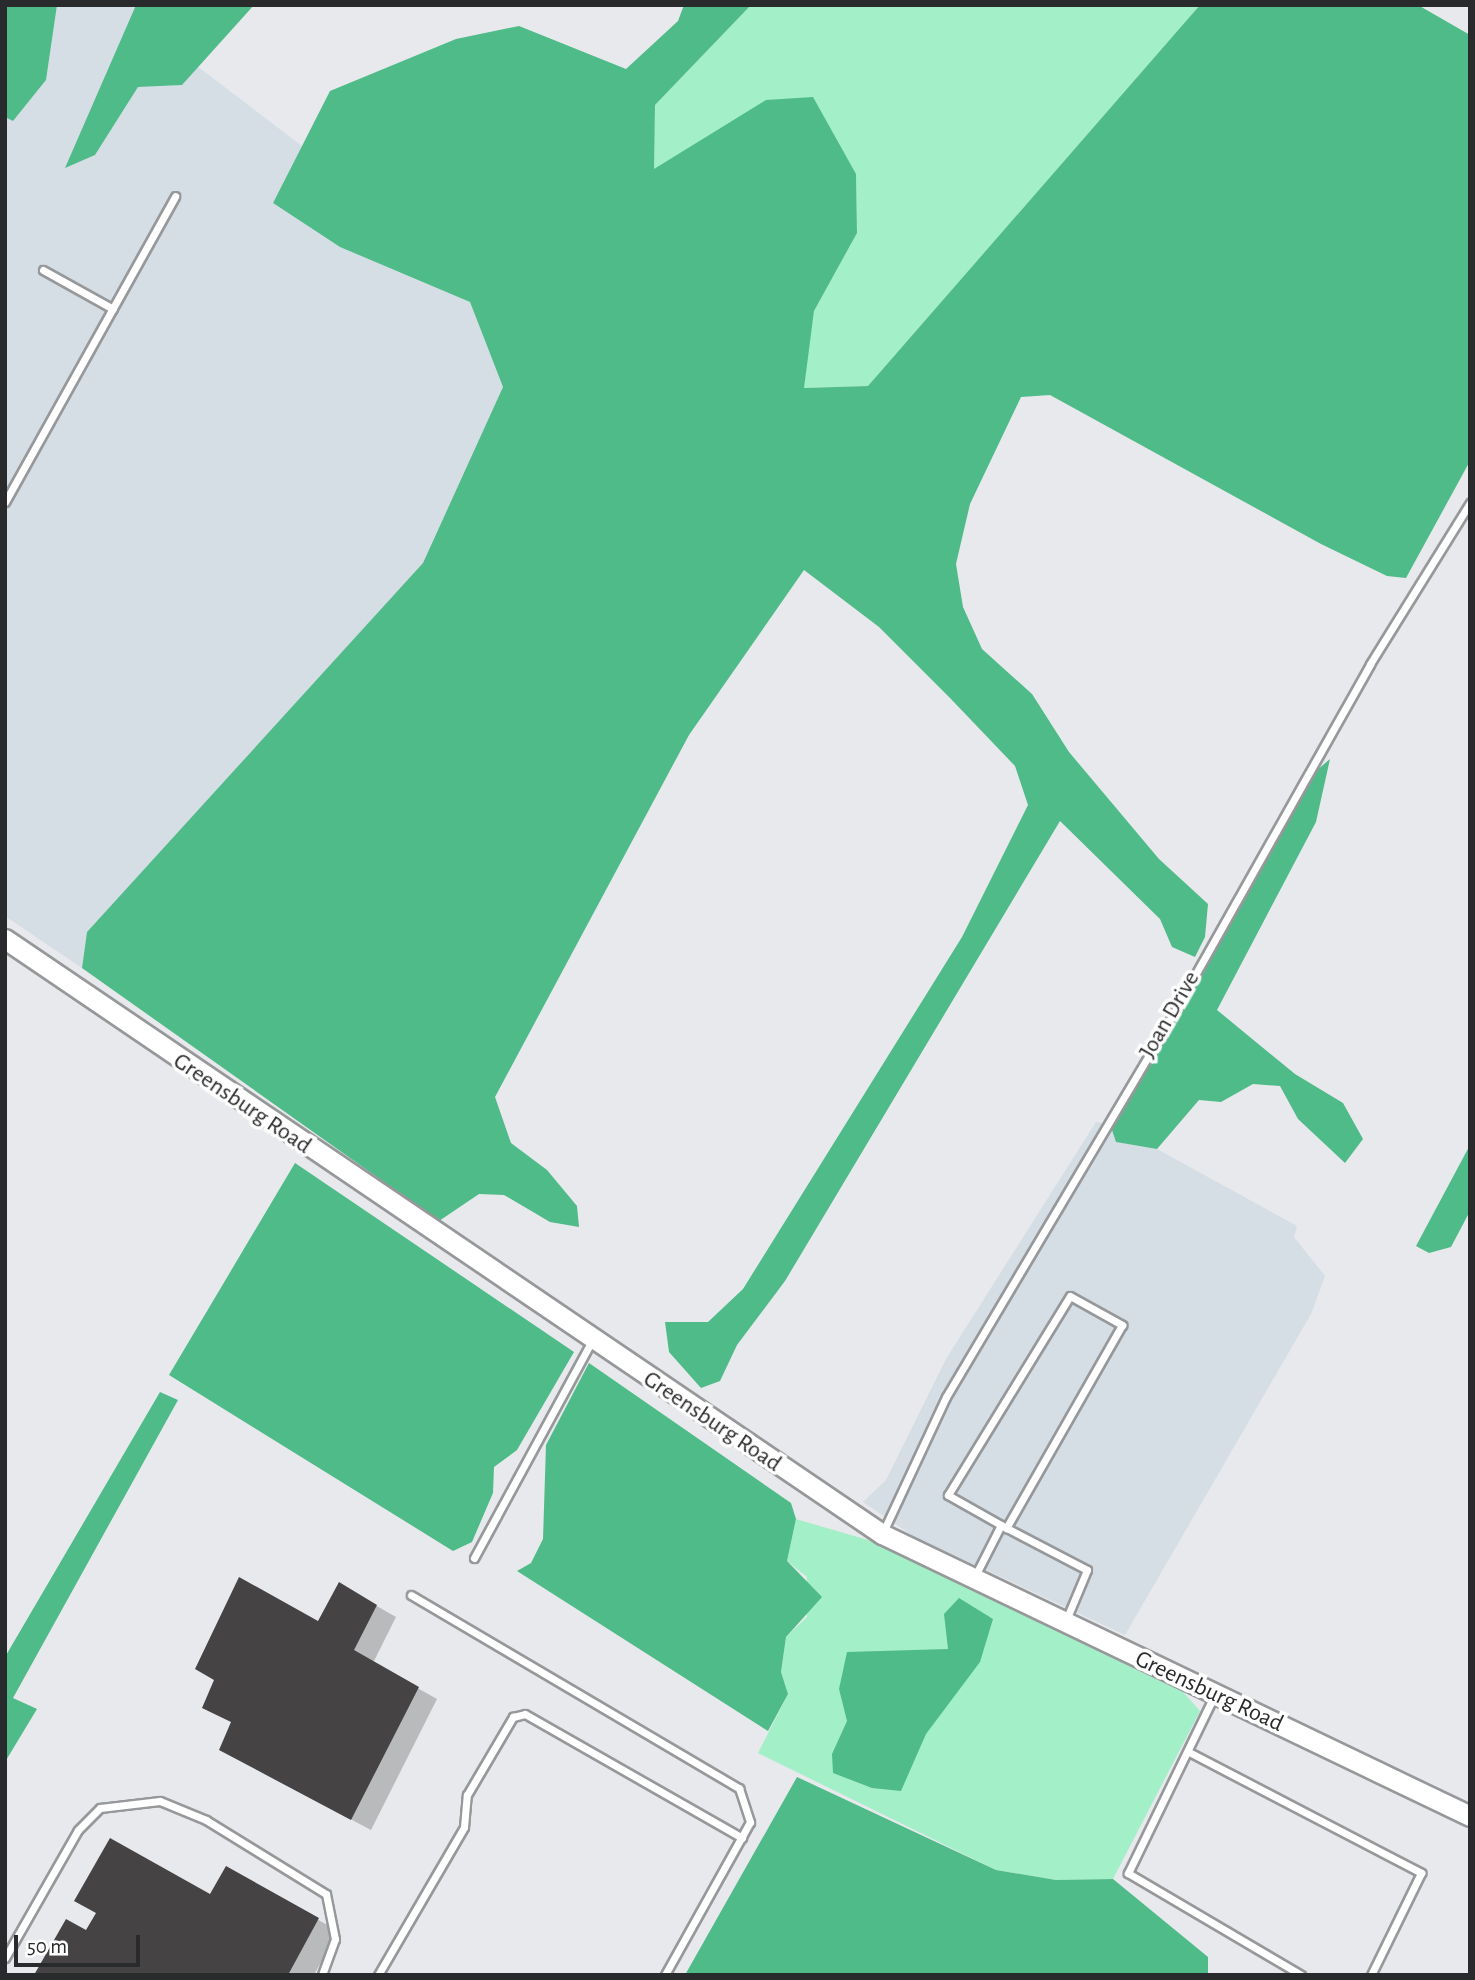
<!DOCTYPE html>
<html>
<head>
<meta charset="utf-8">
<style>
  body { margin:0 }
  #map { position:relative; width:1475px; height:1980px; overflow:hidden; background:#e7e9ec; font-family:"Alegreya Sans",sans-serif }
  div>[style] { position:absolute }
  [style*='--x'] { left:calc(var(--x)*1px); top:calc(var(--y)*1px); width:calc(var(--w)*1px); rotate:calc(var(--a)*1deg) }
  .built>* { inset:0; background:#d5dde5 }
  .green>* { inset:0; background:#a3efc7 }
  .forest>* { inset:0; background:#4fbb89 }
  .shadow>* { inset:0; background:#0003 }
  .building>* { inset:0; background:#454344 }
  .roads { filter:drop-shadow(2px 0 #96989a) drop-shadow(-2px 0 #96989a) drop-shadow(0 2px #96989a) drop-shadow(0 -2px #96989a) }
  .service>* { height:7px; margin:-3.5px; padding:0 3.5px; transform-origin:3.5px; border-radius:3.5px; background:#fff }
  .secondary>* { height:19px; margin:-9.5px; padding:0 9.5px; transform-origin:9.5px; border-radius:9.5px; background:#fff }
  span { translate:-50% -50%; white-space:nowrap; text-align:center; line-height:1.15; -webkit-text-stroke:7px #fff; paint-order:stroke }
  .street-label { font-size:24px; color:#292a2b }
  .frame { position:absolute; inset:0; border:7px solid #292a2b; pointer-events:none }
  .scale { position:absolute; left:14px; top:1935px; width:126px; height:32px; box-sizing:border-box; border:4px solid #292a2b; border-top:0; padding-left:9px; font-size:21px; line-height:24px; white-space:nowrap; color:#292a2b; -webkit-text-stroke:5px #fff; paint-order:stroke }
</style>
</head>
<body>
<div id="map">
  <div class="built">
    <i style="clip-path:polygon(57px 5px,136px 5px,66px 167px,95px 155px,138px 87px,182px 85px,197px 66px,302px 146px,273px 203px,340px 247px,470px 302px,503px 387px,423px 563px,87px 932px,82px 968px,5px 916px,5px 117px,13px 121px,46px 80px)"></i>
    <i style="clip-path:polygon(1096px 1122px,1110px 1124px,1116px 1142px,1157px 1149px,1297px 1226px,1294px 1237px,1325px 1276px,1311px 1314px,1125px 1635px,913px 1536px,863px 1502px,886px 1480px,946px 1359px)"></i>
  </div>
  <div class="green">
    <i style="clip-path:polygon(751px 5px,1200px 5px,868px 386px,803px 388px,814px 311px,857px 233px,856px 174px,653px 170px,655px 105px)"></i>
    <i style="clip-path:polygon(796px 1519px,868px 1540px,1183px 1692px,1200px 1711px,1113px 1879px,1056px 1880px,996px 1870px,758px 1753px,788px 1694px,781px 1672px,786px 1637px,807px 1617px,807px 1577px,787px 1561px)"></i>
  </div>
  <div class="forest">
    <i style="clip-path:polygon(5px 5px,57px 5px,46px 80px,13px 121px,5px 117px)"></i>
    <i style="clip-path:polygon(136px 5px,254px 5px,182px 85px,138px 87px,95px 155px,65px 168px)"></i>
    <i style="clip-path:polygon(684px 5px,751px 5px,655px 105px,654px 169px,766px 100px,813px 97px,856px 174px,857px 233px,814px 311px,804px 388px,868px 386px,1200px 5px,1418px 5px,1470px 35px,1470px 461px,1406px 578px,1387px 576px,1321px 544px,1050px 395px,1021px 397px,970px 504px,956px 564px,963px 607px,982px 649px,1032px 694px,1069px 752px,1159px 859px,1208px 904px,1205px 937px,1195px 957px,1172px 947px,1160px 919px,1060px 821px,785px 1281px,737px 1345px,720px 1381px,701px 1388px,669px 1352px,665px 1322px,708px 1322px,743px 1289px,962px 937px,1028px 805px,1015px 766px,950px 698px,879px 627px,804px 570px,689px 735px,495px 1097px,511px 1143px,547px 1170px,577px 1206px,579px 1227px,550px 1222px,504px 1195px,479px 1194px,439px 1221px,82px 968px,87px 932px,423px 563px,503px 387px,470px 302px,340px 247px,273px 203px,330px 91px,456px 39px,519px 26px,626px 69px,678px 21px)"></i>
    <i style="clip-path:polygon(1330px 759px,1316px 822px,1217px 1010px,1295px 1074px,1343px 1103px,1363px 1139px,1345px 1163px,1298px 1119px,1280px 1086px,1253px 1084px,1221px 1102px,1199px 1100px,1157px 1149px,1116px 1142px,1110px 1124px,1189px 1000px,1231px 901px,1302px 783px)"></i>
    <i style="clip-path:polygon(1470px 1145px,1470px 1211px,1451px 1247px,1429px 1253px,1416px 1246px)"></i>
    <i style="clip-path:polygon(295px 1163px,574px 1352px,517px 1450px,494px 1467px,493px 1493px,472px 1542px,453px 1551px,169px 1375px)"></i>
    <i style="clip-path:polygon(589px 1363px,791px 1503px,796px 1519px,787px 1561px,822px 1597px,786px 1637px,781px 1672px,788px 1694px,768px 1731px,517px 1571px,531px 1563px,543px 1539px,546px 1445px)"></i>
    <i style="clip-path:polygon(160px 1392px,178px 1400px,13px 1698px,37px 1709px,5px 1762px,5px 1657px)"></i>
    <i style="clip-path:polygon(959px 1598px,993px 1619px,980px 1662px,926px 1734px,901px 1791px,872px 1788px,833px 1773px,832px 1754px,847px 1721px,839px 1689px,847px 1652px,948px 1649px,944px 1614px)"></i>
    <i style="clip-path:polygon(797px 1777px,996px 1870px,1056px 1880px,1113px 1879px,1208px 1957px,1208px 1975px,685px 1975px)"></i>
  </div>
  <div class="shadow">
    <i style="clip-path:polygon(340px 1585px,396px 1617px,373px 1663px,437px 1699px,371px 1830px,241px 1761px)"></i>
    <i style="clip-path:polygon(226px 1868px,338px 1931px,314px 1975px,36px 1975px,87px 1932px,210px 1897px)"></i>
  </div>
  <div class="building">
    <i style="clip-path:polygon(239px 1577px,318px 1621px,339px 1582px,377px 1605px,354px 1650px,419px 1687px,351px 1820px,219px 1750px,231px 1722px,202px 1708px,214px 1680px,195px 1669px)"></i>
    <i style="clip-path:polygon(110px 1838px,210px 1894px,226px 1866px,319px 1918px,288px 1975px,34px 1975px,66px 1919px,86px 1930px,96px 1913px,74px 1901px)"></i>
  </div>
  <div class="roads">
    <div class="service">
      <i style="--x:43;--y:270;--w:80;--a:29.1"></i>
      <i style="--x:5;--y:502;--w:350;--a:-60.9"></i>
      <i style="--x:1001;--y:1525;--w:61;--a:-150.5"></i>
      <i style="--x:948;--y:1495;--w:233;--a:-58.5"></i>
      <i style="--x:1070;--y:1296;--w:60;--a:29.1"></i>
      <i style="--x:1122;--y:1325;--w:234;--a:119.7"></i>
      <i style="--x:883;--y:1532;--w:149;--a:-65"></i>
      <i style="--x:946;--y:1397;--w:425;--a:-59.3"></i>
      <i style="--x:1163;--y:1032;--w:422;--a:-60.6"></i>
      <i style="--x:1370;--y:664;--w:190;--a:-58.2"></i>
      <i style="--x:474;--y:1558;--w:247;--a:-61.5"></i>
      <i style="--x:975;--y:1576;--w:57;--a:-63"></i>
      <i style="--x:1001;--y:1525;--w:97;--a:27.6"></i>
      <i style="--x:1087;--y:1570;--w:54;--a:112.8"></i>
      <i style="--x:411;--y:1595;--w:381;--a:30.5"></i>
      <i style="--x:739;--y:1788;--w:36;--a:72"></i>
      <i style="--x:750;--y:1822;--w:175;--a:119.1"></i>
      <i style="--x:1214;--y:1696;--w:197;--a:115.9"></i>
      <i style="--x:1128;--y:1873;--w:201;--a:30.5"></i>
      <i style="--x:1189;--y:1752;--w:262;--a:27.5"></i>
      <i style="--x:1421;--y:1873;--w:114;--a:116.1"></i>
      <i style="--x:5;--y:1958;--w:147;--a:-60.3"></i>
      <i style="--x:78;--y:1830;--w:31;--a:-45"></i>
      <i style="--x:100;--y:1808;--w:60;--a:-6.7"></i>
      <i style="--x:160;--y:1801;--w:50;--a:22.4"></i>
      <i style="--x:206;--y:1820;--w:141;--a:31.7"></i>
      <i style="--x:326;--y:1894;--w:46;--a:78.7"></i>
      <i style="--x:335;--y:1939;--w:38;--a:110"></i>
      <i style="--x:378;--y:1975;--w:171;--a:-59.8"></i>
      <i style="--x:464;--y:1827;--w:32;--a:-85"></i>
      <i style="--x:467;--y:1795;--w:91;--a:-59.5"></i>
      <i style="--x:513;--y:1717;--w:12;--a:-14"></i>
      <i style="--x:525;--y:1714;--w:250;--a:29.7"></i>
    </div>
    <div class="secondary">
      <i style="--x:5;--y:939;--w:1060;--a:34.15"></i>
      <i style="--x:882;--y:1534;--w:652;--a:25.62"></i>
    </div>
  </div>
  <div class="street-label">
    <span style="left:1170px;top:1015px;rotate:-60deg">Joan Drive</span>
    <span style="left:242px;top:1104px;rotate:34deg">Greensburg Road</span>
    <span style="left:712px;top:1422px;rotate:34deg">Greensburg Road</span>
    <span style="left:1209px;top:1692px;rotate:25deg">Greensburg Road</span>
  </div>
  <div class="frame"></div>
  <div class="scale">50 m</div>
</div>
</body>
</html>
